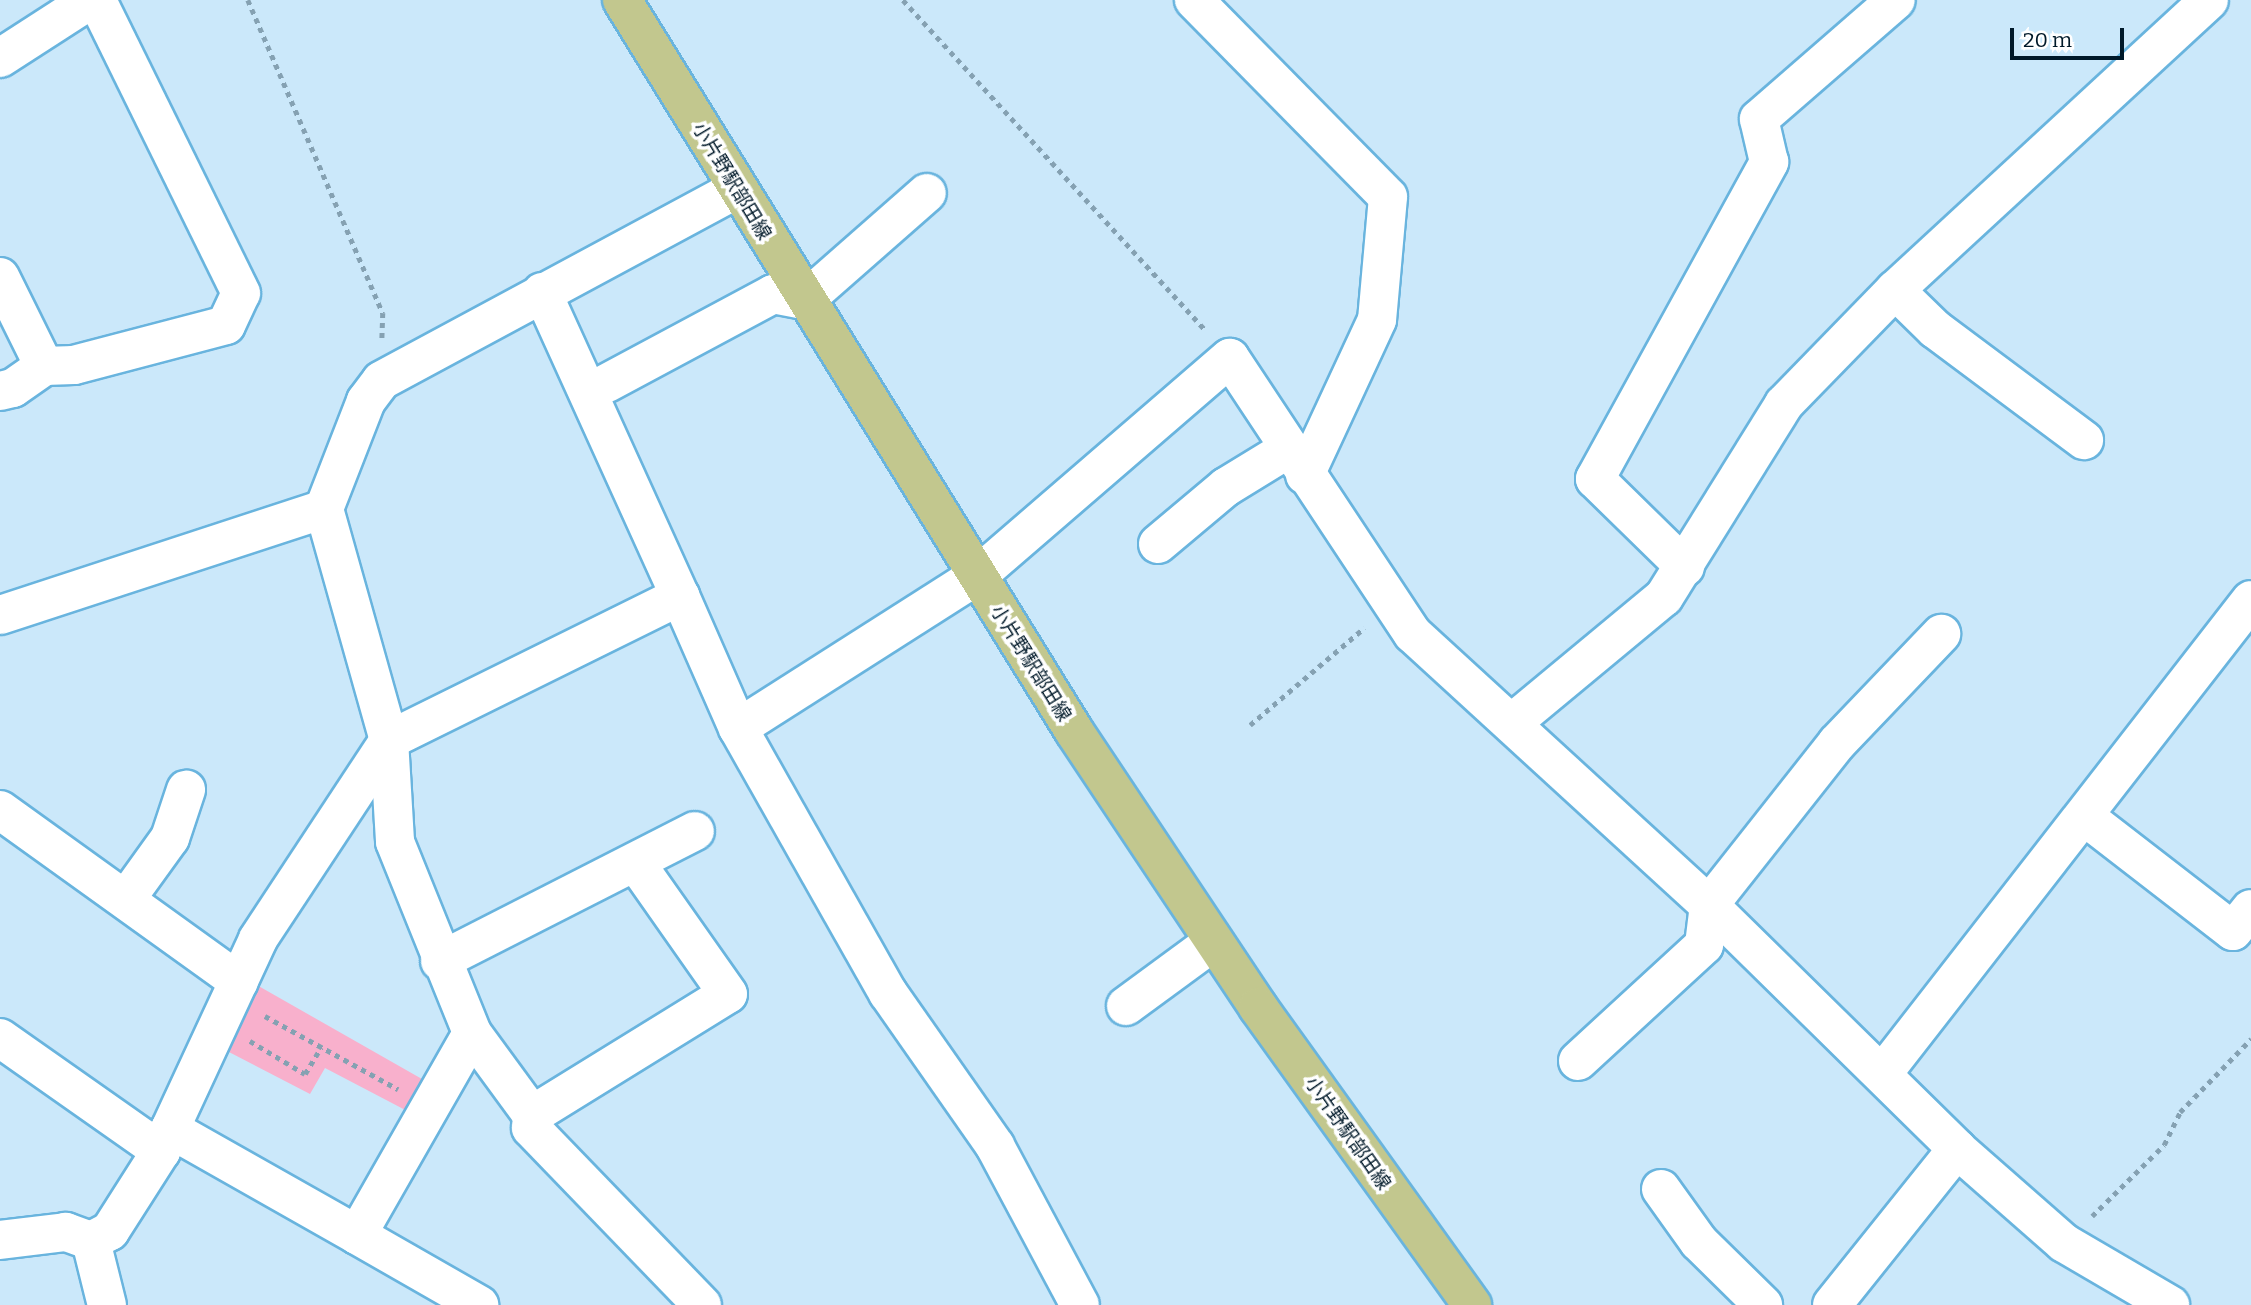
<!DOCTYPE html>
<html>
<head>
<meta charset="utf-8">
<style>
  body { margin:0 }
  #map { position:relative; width:2251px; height:1305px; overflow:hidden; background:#cbe8fa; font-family:Bitter,"Noto Sans JP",serif }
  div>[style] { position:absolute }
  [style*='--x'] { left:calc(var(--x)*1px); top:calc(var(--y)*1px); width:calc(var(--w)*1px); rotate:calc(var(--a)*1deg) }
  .green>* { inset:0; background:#f8b0cc }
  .path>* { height:4.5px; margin-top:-2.25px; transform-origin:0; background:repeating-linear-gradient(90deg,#85a1b2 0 5px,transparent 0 10px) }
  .roads { filter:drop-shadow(2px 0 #69b4de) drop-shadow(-2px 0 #69b4de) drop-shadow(0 2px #69b4de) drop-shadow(0 -2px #69b4de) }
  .minor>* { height:38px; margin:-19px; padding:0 19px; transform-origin:19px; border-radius:19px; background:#fff }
  .major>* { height:38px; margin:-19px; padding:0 19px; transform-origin:19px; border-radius:19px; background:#c2c78e }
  span { translate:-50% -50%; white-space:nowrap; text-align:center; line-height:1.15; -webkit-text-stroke:7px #fff; paint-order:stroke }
  .street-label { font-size:19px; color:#001929 }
  .scale { position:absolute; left:2010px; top:28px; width:114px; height:32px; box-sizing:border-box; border:4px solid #001929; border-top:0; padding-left:9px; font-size:21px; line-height:24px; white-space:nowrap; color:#001929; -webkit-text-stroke:5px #fff; paint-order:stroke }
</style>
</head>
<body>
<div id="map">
  <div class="green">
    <i style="clip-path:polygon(255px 984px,429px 1083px,411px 1113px,325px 1068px,310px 1094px,227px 1051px)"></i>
  </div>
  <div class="path">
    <i style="--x:248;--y:0;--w:341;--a:66.7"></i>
    <i style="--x:383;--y:313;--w:26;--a:92"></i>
    <i style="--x:903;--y:0;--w:449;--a:47.5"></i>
    <i style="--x:1250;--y:725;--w:150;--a:-40.4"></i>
    <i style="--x:265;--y:1016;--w:152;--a:28.8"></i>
    <i style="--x:250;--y:1041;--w:64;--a:31"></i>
    <i style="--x:305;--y:1074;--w:31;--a:-59"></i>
    <i style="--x:2092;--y:1216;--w:101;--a:-44.6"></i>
    <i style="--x:2164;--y:1145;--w:37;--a:-64"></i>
    <i style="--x:2180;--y:1112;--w:102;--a:-45.8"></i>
  </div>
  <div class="roads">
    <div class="minor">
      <i style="--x:1194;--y:0;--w:276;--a:45.4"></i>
      <i style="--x:1388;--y:197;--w:123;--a:95.1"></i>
      <i style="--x:1377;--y:320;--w:171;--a:114.9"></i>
      <i style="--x:0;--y:58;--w:107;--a:-32.8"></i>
      <i style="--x:737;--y:189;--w:404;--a:151.7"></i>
      <i style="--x:381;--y:381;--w:25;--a:127"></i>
      <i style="--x:366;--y:401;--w:116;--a:111.3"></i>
      <i style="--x:324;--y:509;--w:240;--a:74.3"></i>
      <i style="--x:389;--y:740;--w:325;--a:-26.3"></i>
      <i style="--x:680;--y:596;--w:144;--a:66.3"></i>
      <i style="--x:738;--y:728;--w:305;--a:60.5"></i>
      <i style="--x:888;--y:993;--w:187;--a:55"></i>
      <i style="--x:995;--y:1146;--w:180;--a:61.9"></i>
      <i style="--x:0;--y:277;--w:99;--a:63.7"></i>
      <i style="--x:1895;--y:290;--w:56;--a:44.3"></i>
      <i style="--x:1935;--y:329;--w:186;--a:36.7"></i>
      <i style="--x:542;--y:292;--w:334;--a:65.6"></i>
      <i style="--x:607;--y:383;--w:188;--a:-28.2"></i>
      <i style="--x:773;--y:294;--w:33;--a:11"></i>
      <i style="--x:805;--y:300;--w:162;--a:-41.3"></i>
      <i style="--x:0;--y:391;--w:13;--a:-13"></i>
      <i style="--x:13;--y:388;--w:38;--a:-35"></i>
      <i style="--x:44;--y:366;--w:30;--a:-2"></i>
      <i style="--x:74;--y:365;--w:157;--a:-14.7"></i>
      <i style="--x:226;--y:325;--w:35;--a:-65"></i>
      <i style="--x:241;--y:293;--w:326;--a:-116.2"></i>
      <i style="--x:1158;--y:544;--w:89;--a:-40"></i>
      <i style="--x:1226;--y:487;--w:73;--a:-31.5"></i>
      <i style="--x:1685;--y:567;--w:126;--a:-135.6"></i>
      <i style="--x:1595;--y:479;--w:362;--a:-61.2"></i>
      <i style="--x:1769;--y:162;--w:44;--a:-103.1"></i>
      <i style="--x:1759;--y:119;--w:181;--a:-41"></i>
      <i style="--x:0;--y:615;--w:341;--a:-18.1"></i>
      <i style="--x:1512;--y:723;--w:197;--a:-39.7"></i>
      <i style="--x:1664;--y:597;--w:227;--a:-58.1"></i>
      <i style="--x:1784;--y:404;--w:159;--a:-45.8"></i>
      <i style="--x:1895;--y:290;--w:427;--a:-42.7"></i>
      <i style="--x:738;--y:728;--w:283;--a:-32.5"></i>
      <i style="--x:977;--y:576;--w:334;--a:-40.8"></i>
      <i style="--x:1230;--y:358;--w:331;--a:56.5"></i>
      <i style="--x:1413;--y:634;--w:401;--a:42.5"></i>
      <i style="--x:1709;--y:905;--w:348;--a:44.5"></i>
      <i style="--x:1957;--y:1149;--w:142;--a:41.3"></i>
      <i style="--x:2064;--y:1243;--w:123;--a:30.3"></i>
      <i style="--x:389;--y:740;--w:102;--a:86.6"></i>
      <i style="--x:395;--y:842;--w:206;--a:68"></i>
      <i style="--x:472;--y:1033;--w:102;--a:53.8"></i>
      <i style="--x:532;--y:1115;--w:13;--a:94"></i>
      <i style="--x:531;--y:1128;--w:246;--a:46"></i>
      <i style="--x:0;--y:810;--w:294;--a:35.7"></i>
      <i style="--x:2084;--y:816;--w:188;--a:37.7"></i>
      <i style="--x:2233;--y:931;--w:28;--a:-51"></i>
      <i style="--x:126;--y:899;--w:75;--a:-54.2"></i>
      <i style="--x:170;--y:838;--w:51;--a:-71.6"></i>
      <i style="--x:440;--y:961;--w:286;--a:-27"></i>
      <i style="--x:1126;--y:1006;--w:108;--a:-36.3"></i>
      <i style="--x:0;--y:1038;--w:197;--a:35.1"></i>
      <i style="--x:161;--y:1151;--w:95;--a:122.5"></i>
      <i style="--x:110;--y:1231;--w:21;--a:152"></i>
      <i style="--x:91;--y:1241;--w:27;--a:-160"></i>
      <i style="--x:66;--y:1232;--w:66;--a:173.1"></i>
      <i style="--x:1578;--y:1061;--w:171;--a:-42.6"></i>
      <i style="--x:1704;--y:945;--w:40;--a:-82.9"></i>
      <i style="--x:1709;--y:905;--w:206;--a:-51.7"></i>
      <i style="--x:1837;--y:743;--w:151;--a:-46.3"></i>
      <i style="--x:1883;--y:1073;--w:599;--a:-52.12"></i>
      <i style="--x:532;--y:1115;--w:230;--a:-31.7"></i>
      <i style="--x:728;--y:994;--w:160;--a:-125.1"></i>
      <i style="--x:170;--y:1129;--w:209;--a:-65.1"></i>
      <i style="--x:258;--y:939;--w:238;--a:-56.6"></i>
      <i style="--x:161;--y:1151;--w:24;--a:-68"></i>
      <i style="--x:170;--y:1129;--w:215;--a:29.5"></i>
      <i style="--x:357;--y:1235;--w:232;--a:-60.3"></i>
      <i style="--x:1661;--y:1189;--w:65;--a:54.4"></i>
      <i style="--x:1699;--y:1242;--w:90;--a:44.5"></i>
      <i style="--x:357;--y:1235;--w:141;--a:29.8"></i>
      <i style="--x:91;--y:1241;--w:66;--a:76"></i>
      <i style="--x:1832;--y:1305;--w:200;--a:-51.3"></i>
    </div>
    <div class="major">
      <i style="--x:622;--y:0;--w:859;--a:58.27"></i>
      <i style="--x:1074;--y:731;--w:332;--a:56.3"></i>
      <i style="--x:1258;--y:1007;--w:367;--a:54.3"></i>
    </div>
  </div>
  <div class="street-label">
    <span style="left:732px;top:181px;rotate:59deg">小片野駅部田線</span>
    <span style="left:1031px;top:663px;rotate:58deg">小片野駅部田線</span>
    <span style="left:1348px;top:1133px;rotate:55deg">小片野駅部田線</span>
  </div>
  <div class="scale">20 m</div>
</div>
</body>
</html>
